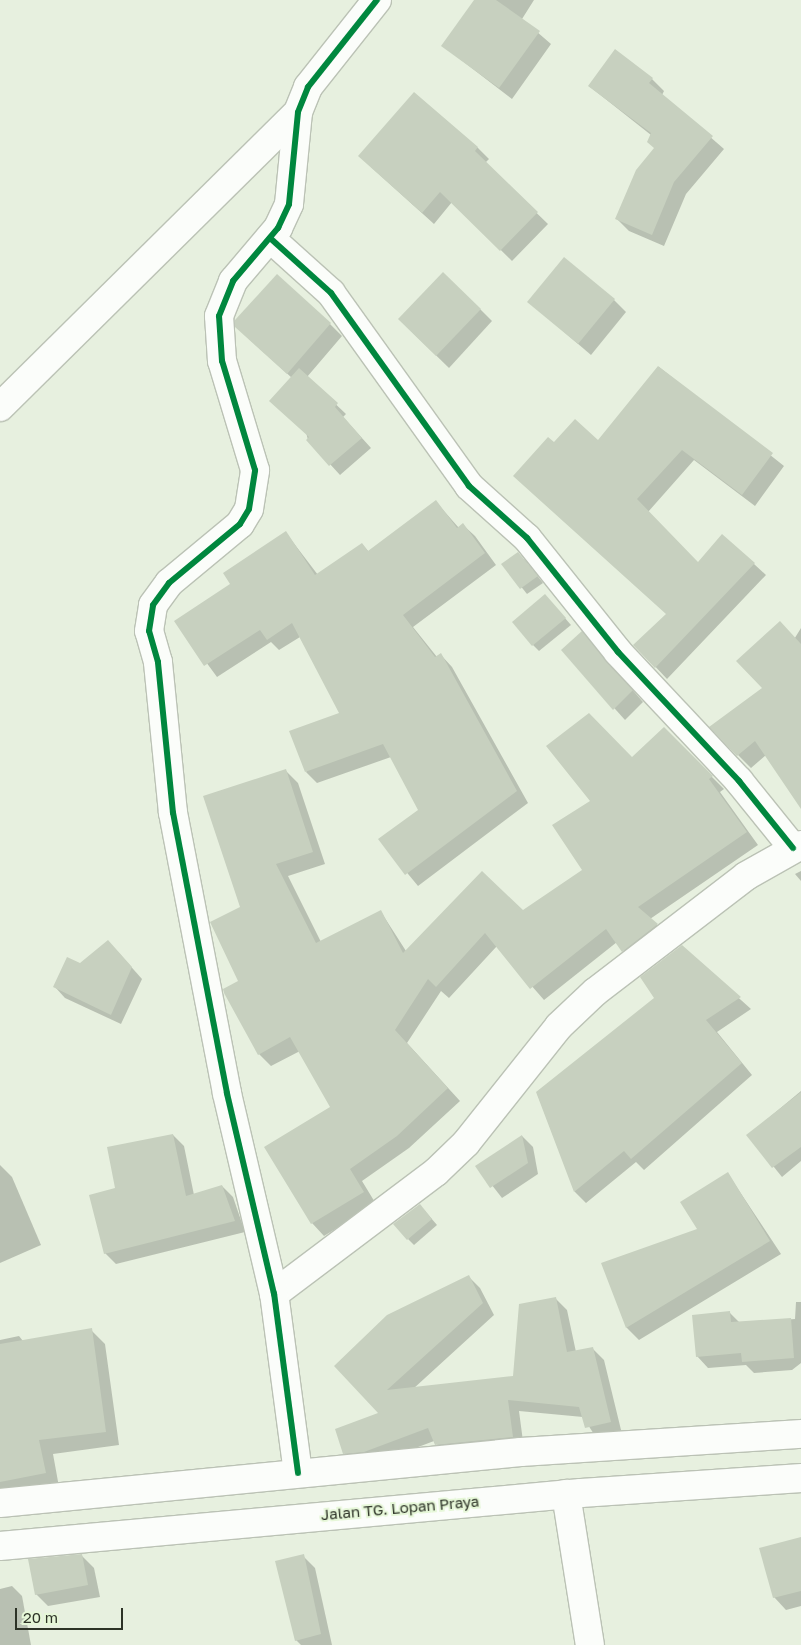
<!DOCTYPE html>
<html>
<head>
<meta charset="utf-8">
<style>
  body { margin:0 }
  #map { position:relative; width:801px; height:1645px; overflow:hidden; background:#e7f0df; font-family:"Golos Text",sans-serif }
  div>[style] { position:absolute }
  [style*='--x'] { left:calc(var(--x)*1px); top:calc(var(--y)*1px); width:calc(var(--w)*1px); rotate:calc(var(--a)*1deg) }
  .shadow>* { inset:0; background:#0003 }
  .building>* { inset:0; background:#c7d0bf }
  .roads { filter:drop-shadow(1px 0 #bbc2b5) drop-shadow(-1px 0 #bbc2b5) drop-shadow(0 1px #bbc2b5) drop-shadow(0 -1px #bbc2b5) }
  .street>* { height:28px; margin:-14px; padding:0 14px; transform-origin:14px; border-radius:14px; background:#fbfdfa }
  .highway>* { height:28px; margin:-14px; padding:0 14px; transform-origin:14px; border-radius:14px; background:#fbfdfa }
  .cycleway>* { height:6px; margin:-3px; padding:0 3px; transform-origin:3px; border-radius:3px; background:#00873e }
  span { translate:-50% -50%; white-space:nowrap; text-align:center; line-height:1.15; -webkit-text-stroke:4px #e6f7d8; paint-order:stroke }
  .street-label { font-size:15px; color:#2d3327 }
  .scale { position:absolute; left:15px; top:1608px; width:108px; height:22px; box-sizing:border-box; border:2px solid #2d3327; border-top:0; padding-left:6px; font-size:15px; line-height:18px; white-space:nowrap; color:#2d3327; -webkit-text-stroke:4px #e6f7d8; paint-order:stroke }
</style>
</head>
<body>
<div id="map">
  <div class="shadow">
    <i style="clip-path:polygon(475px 0,534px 0,522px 19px,551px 44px,512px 99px,443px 46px)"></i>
    <i style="clip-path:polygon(652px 79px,664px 91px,662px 95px,724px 149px,686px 194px,664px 246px,629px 231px,617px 219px,655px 148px,651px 135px,589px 86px)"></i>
    <i style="clip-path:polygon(414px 93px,478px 148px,489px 159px,485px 163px,548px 224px,512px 261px,452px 202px,434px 224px,371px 167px)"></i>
    <i style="clip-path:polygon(614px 300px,626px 312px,591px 355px,529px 302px)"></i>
    <i style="clip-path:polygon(480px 309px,492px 321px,449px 368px,411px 331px)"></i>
    <i style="clip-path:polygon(330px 324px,342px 336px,307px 377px,346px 414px,343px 417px,371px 448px,340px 475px,308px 440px,292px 378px,249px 339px)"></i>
    <i style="clip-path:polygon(659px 367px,784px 466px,755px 506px,694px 460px,648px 512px,698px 564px,754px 564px,766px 575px,667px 679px,635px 645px,668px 614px,554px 444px,598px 442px)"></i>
    <i style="clip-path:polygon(436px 502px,459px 528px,463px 525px,475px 536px,496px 565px,413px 627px,437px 657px,441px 655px,452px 667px,528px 803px,418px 886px,380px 840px,419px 810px,391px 757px,317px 783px,306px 772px,341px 714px,300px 637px,279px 650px,271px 642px,217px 677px,176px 621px,232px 584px,286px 533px,318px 575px,362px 544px,369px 552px)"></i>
    <i style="clip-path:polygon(524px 559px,543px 583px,527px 594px,503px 564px)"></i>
    <i style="clip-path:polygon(551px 602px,571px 625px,539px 651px,533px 645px)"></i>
    <i style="clip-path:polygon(801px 628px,801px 804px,766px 755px,751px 768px,738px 755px,764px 688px)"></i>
    <i style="clip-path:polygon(593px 644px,643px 702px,625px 720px,562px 650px)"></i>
    <i style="clip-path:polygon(664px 729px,724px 789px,720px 792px,758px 845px,650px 919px,669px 937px,635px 963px,617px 942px,544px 1000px,497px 946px,449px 998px,441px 991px,407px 1043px,460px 1101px,409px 1148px,362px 1181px,376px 1204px,324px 1236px,312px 1223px,332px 1107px,300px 1051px,271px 1066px,259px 1054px,239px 981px,242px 908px,285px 770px,298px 783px,325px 864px,288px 876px,321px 942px,381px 912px,406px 951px,522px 912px,584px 871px,592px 801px)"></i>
    <i style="clip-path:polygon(801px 871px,801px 881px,795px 874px)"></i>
    <i style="clip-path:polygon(682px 947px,751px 1009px,717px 1032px,752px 1075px,644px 1170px,636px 1162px,586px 1203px,575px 1192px,537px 1093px,656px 998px)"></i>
    <i style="clip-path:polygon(118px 952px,142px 979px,121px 1024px,65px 998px,55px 987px,81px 965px)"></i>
    <i style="clip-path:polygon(801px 1091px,801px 1161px,782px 1177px,748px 1135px)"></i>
    <i style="clip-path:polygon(173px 1135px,184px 1146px,194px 1195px,222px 1186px,233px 1197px,245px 1232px,116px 1264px,105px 1253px,117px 1189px)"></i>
    <i style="clip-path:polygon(522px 1136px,533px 1147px,538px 1174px,502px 1198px,477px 1166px)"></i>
    <i style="clip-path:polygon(0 1165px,12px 1177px,41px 1245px,0 1263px)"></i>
    <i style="clip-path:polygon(728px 1174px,781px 1254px,639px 1340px,627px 1328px,603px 1263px,699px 1230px)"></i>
    <i style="clip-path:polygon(425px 1211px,437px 1225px,414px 1245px,408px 1239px)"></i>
    <i style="clip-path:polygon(468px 1276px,480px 1288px,494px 1315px,413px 1389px,515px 1377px,555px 1298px,567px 1310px,576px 1352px,592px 1348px,604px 1360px,622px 1434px,597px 1439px,583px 1417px,519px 1411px,524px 1449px,448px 1456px,434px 1441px,376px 1463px,356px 1465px,344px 1453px,381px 1414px,336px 1366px)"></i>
    <i style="clip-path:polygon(796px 1302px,801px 1302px,801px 1363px,792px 1370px,754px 1373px,746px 1365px,708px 1368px,697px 1356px,730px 1313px,740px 1323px,795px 1319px)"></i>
    <i style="clip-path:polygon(91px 1330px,105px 1344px,119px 1445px,53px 1454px,59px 1487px,0 1498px,0 1340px,19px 1336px,23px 1341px)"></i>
    <i style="clip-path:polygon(801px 1538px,801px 1606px,786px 1610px,774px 1597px)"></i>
    <i style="clip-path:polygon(82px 1556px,94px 1568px,100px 1597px,48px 1606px,36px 1594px)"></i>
    <i style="clip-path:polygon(303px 1556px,315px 1568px,332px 1645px,301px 1645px,296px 1640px)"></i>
    <i style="clip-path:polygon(12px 1586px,22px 1596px,31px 1645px,0 1645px,0 1589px)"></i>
  </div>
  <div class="building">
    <i style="clip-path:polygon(474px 0,496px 0,540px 31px,499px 88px,441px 46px)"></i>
    <i style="clip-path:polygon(615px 49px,653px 78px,649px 83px,713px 136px,674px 182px,652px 235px,615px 219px,636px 170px,654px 148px,647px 142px,651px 133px,588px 86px)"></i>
    <i style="clip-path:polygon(414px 92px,478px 147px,475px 151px,538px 212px,500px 251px,440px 192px,422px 213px,358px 156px)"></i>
    <i style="clip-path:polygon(564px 257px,615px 299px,578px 344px,527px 302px)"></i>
    <i style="clip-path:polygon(443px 272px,481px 309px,436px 356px,398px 319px)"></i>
    <i style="clip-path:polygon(277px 274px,331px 323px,287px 374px,235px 327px,235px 320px)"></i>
    <i style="clip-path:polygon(658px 366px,773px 453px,742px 495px,682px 450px,637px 499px,698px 562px,722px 534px,755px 563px,655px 668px,633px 645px,666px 614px,513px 476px,548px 437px,554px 442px,575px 419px,598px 440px)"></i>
    <i style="clip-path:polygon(299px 368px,338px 403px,335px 407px,362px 438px,329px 466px,306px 440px,309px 437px,269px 401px)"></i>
    <i style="clip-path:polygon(436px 500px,457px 528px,463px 523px,485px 553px,403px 615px,435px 657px,441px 653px,517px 791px,405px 875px,378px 839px,418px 810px,383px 744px,305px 772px,289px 731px,339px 713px,292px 623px,267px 640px,260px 630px,204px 666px,174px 621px,230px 584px,223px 573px,286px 531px,315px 575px,362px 543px,368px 551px)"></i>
    <i style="clip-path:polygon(518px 552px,538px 576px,520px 589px,501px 564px)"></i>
    <i style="clip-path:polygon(545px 594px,566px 618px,532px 646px,512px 622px)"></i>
    <i style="clip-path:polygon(780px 621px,801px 644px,801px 809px,755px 741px,737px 756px,709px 727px,762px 688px,736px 661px)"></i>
    <i style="clip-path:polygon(582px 631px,633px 690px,613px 710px,561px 650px)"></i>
    <i style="clip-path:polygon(589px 713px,632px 757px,664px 727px,713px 776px,709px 779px,747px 832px,638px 907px,658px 924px,622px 952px,606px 929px,530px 989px,485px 933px,436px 987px,428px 979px,395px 1030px,448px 1088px,397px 1136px,350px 1169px,364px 1192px,311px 1224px,264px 1147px,330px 1107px,290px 1037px,258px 1055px,224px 993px,223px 989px,238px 981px,210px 922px,240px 907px,203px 796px,286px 769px,313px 852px,276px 864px,316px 943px,381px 910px,403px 953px,482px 871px,523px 910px,582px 870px,552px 825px,590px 801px,546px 746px)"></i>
    <i style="clip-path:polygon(108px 940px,132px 967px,111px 1015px,53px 987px,67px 957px,80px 963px)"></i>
    <i style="clip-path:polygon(682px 945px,741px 997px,706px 1020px,742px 1063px,631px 1159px,624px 1151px,574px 1192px,536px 1092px,654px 998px,640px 977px)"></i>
    <i style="clip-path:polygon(801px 1092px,801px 1147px,772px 1168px,746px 1135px)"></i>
    <i style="clip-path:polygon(173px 1134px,186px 1196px,222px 1185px,235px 1221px,104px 1254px,89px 1195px,115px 1188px,107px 1147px)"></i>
    <i style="clip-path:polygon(522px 1135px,528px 1163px,490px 1188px,475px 1166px)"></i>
    <i style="clip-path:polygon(728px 1172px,770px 1241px,626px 1328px,601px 1263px,697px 1229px,680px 1202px)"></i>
    <i style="clip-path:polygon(420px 1204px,432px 1219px,407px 1240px,393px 1224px)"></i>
    <i style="clip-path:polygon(469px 1275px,483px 1303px,387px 1390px,513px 1376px,519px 1304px,556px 1297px,567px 1352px,593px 1347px,611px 1422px,585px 1428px,579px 1407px,508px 1400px,513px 1437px,435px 1445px,428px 1428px,364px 1452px,343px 1454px,335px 1429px,378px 1413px,334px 1366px,387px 1315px)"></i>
    <i style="clip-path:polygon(730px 1311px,731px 1322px,791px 1318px,794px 1358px,742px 1362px,741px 1353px,696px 1357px,692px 1315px)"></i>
    <i style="clip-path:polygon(92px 1328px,106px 1432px,39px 1440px,46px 1473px,0 1482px,0 1344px)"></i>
    <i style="clip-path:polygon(801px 1537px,801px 1591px,773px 1598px,759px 1548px)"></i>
    <i style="clip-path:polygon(82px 1554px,88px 1585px,35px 1595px,28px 1559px)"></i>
    <i style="clip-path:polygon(304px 1554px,321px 1634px,295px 1641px,275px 1561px)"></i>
  </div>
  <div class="roads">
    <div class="street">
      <i style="--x:270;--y:238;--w:82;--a:42"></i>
      <i style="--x:331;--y:293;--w:237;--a:54.4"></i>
      <i style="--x:469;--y:486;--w:78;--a:41.9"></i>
      <i style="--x:527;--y:538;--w:146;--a:51.4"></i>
      <i style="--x:618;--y:652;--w:177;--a:46.8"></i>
      <i style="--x:739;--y:781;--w:86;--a:51.1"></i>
      <i style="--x:0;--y:407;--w:419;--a:-44.7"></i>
      <i style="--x:274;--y:1294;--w:203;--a:-37"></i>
      <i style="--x:436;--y:1172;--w:42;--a:-44"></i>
      <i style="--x:466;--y:1143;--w:149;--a:-51.5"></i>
      <i style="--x:559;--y:1026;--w:50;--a:-43.4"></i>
      <i style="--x:595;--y:992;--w:190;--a:-37.5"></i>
      <i style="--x:746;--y:876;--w:63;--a:-29.4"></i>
      <i style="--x:298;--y:1473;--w:181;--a:-97.6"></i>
      <i style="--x:274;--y:1294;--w:206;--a:-103.2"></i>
      <i style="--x:227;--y:1093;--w:285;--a:-100.9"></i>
      <i style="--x:173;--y:813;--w:152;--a:-95.7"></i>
      <i style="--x:158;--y:662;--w:32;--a:-106"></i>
      <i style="--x:149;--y:631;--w:26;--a:-81"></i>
      <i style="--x:153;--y:605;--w:27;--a:-54"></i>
      <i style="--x:169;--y:583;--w:92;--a:-39.7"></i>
      <i style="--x:240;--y:524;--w:17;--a:-59"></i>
      <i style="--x:249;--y:509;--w:39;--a:-81"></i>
      <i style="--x:255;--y:470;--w:114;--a:-106.8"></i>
      <i style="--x:222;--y:361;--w:45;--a:-93.8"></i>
      <i style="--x:219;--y:316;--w:38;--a:-68"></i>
      <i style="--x:233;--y:281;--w:70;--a:-49.7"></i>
      <i style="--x:278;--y:228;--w:26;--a:-65"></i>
      <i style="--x:289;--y:204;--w:92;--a:-84.4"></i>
      <i style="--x:298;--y:112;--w:27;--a:-68"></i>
      <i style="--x:308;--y:87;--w:111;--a:-51.6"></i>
      <i style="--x:566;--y:1494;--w:153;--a:81"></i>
    </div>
    <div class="highway">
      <i style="--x:0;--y:1503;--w:523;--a:-5.59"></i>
      <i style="--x:521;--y:1452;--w:281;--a:-3.7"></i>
      <i style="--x:0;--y:1546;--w:583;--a:-5.21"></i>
      <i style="--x:581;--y:1493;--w:221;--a:-3.9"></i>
    </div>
  </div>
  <div class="cycleway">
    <i style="--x:270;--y:238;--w:82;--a:42"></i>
    <i style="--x:331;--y:293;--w:237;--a:54.4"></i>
    <i style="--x:469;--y:486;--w:78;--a:41.9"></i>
    <i style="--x:527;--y:538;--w:146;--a:51.4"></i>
    <i style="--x:618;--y:652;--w:177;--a:46.8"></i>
    <i style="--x:739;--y:781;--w:86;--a:51.1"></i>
    <i style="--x:298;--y:1473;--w:181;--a:-97.6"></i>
    <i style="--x:274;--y:1294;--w:206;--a:-103.2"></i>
    <i style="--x:227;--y:1093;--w:285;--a:-100.9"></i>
    <i style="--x:173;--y:813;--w:152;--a:-95.7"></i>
    <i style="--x:158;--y:662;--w:32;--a:-106"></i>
    <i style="--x:149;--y:631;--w:26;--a:-81"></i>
    <i style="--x:153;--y:605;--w:27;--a:-54"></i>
    <i style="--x:169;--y:583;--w:92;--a:-39.7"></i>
    <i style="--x:240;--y:524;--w:17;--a:-59"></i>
    <i style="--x:249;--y:509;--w:39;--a:-81"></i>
    <i style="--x:255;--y:470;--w:114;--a:-106.8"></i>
    <i style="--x:222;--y:361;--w:45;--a:-93.8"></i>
    <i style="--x:219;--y:316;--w:38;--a:-68"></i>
    <i style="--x:233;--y:281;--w:70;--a:-49.7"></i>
    <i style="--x:278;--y:228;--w:26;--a:-65"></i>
    <i style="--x:289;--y:204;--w:92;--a:-84.4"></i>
    <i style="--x:298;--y:112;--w:27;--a:-68"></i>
    <i style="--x:308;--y:87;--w:111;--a:-51.6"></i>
  </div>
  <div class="street-label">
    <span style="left:400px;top:1508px;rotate:-5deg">Jalan TG. Lopan Praya</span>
  </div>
  <div class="scale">20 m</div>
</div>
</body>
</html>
